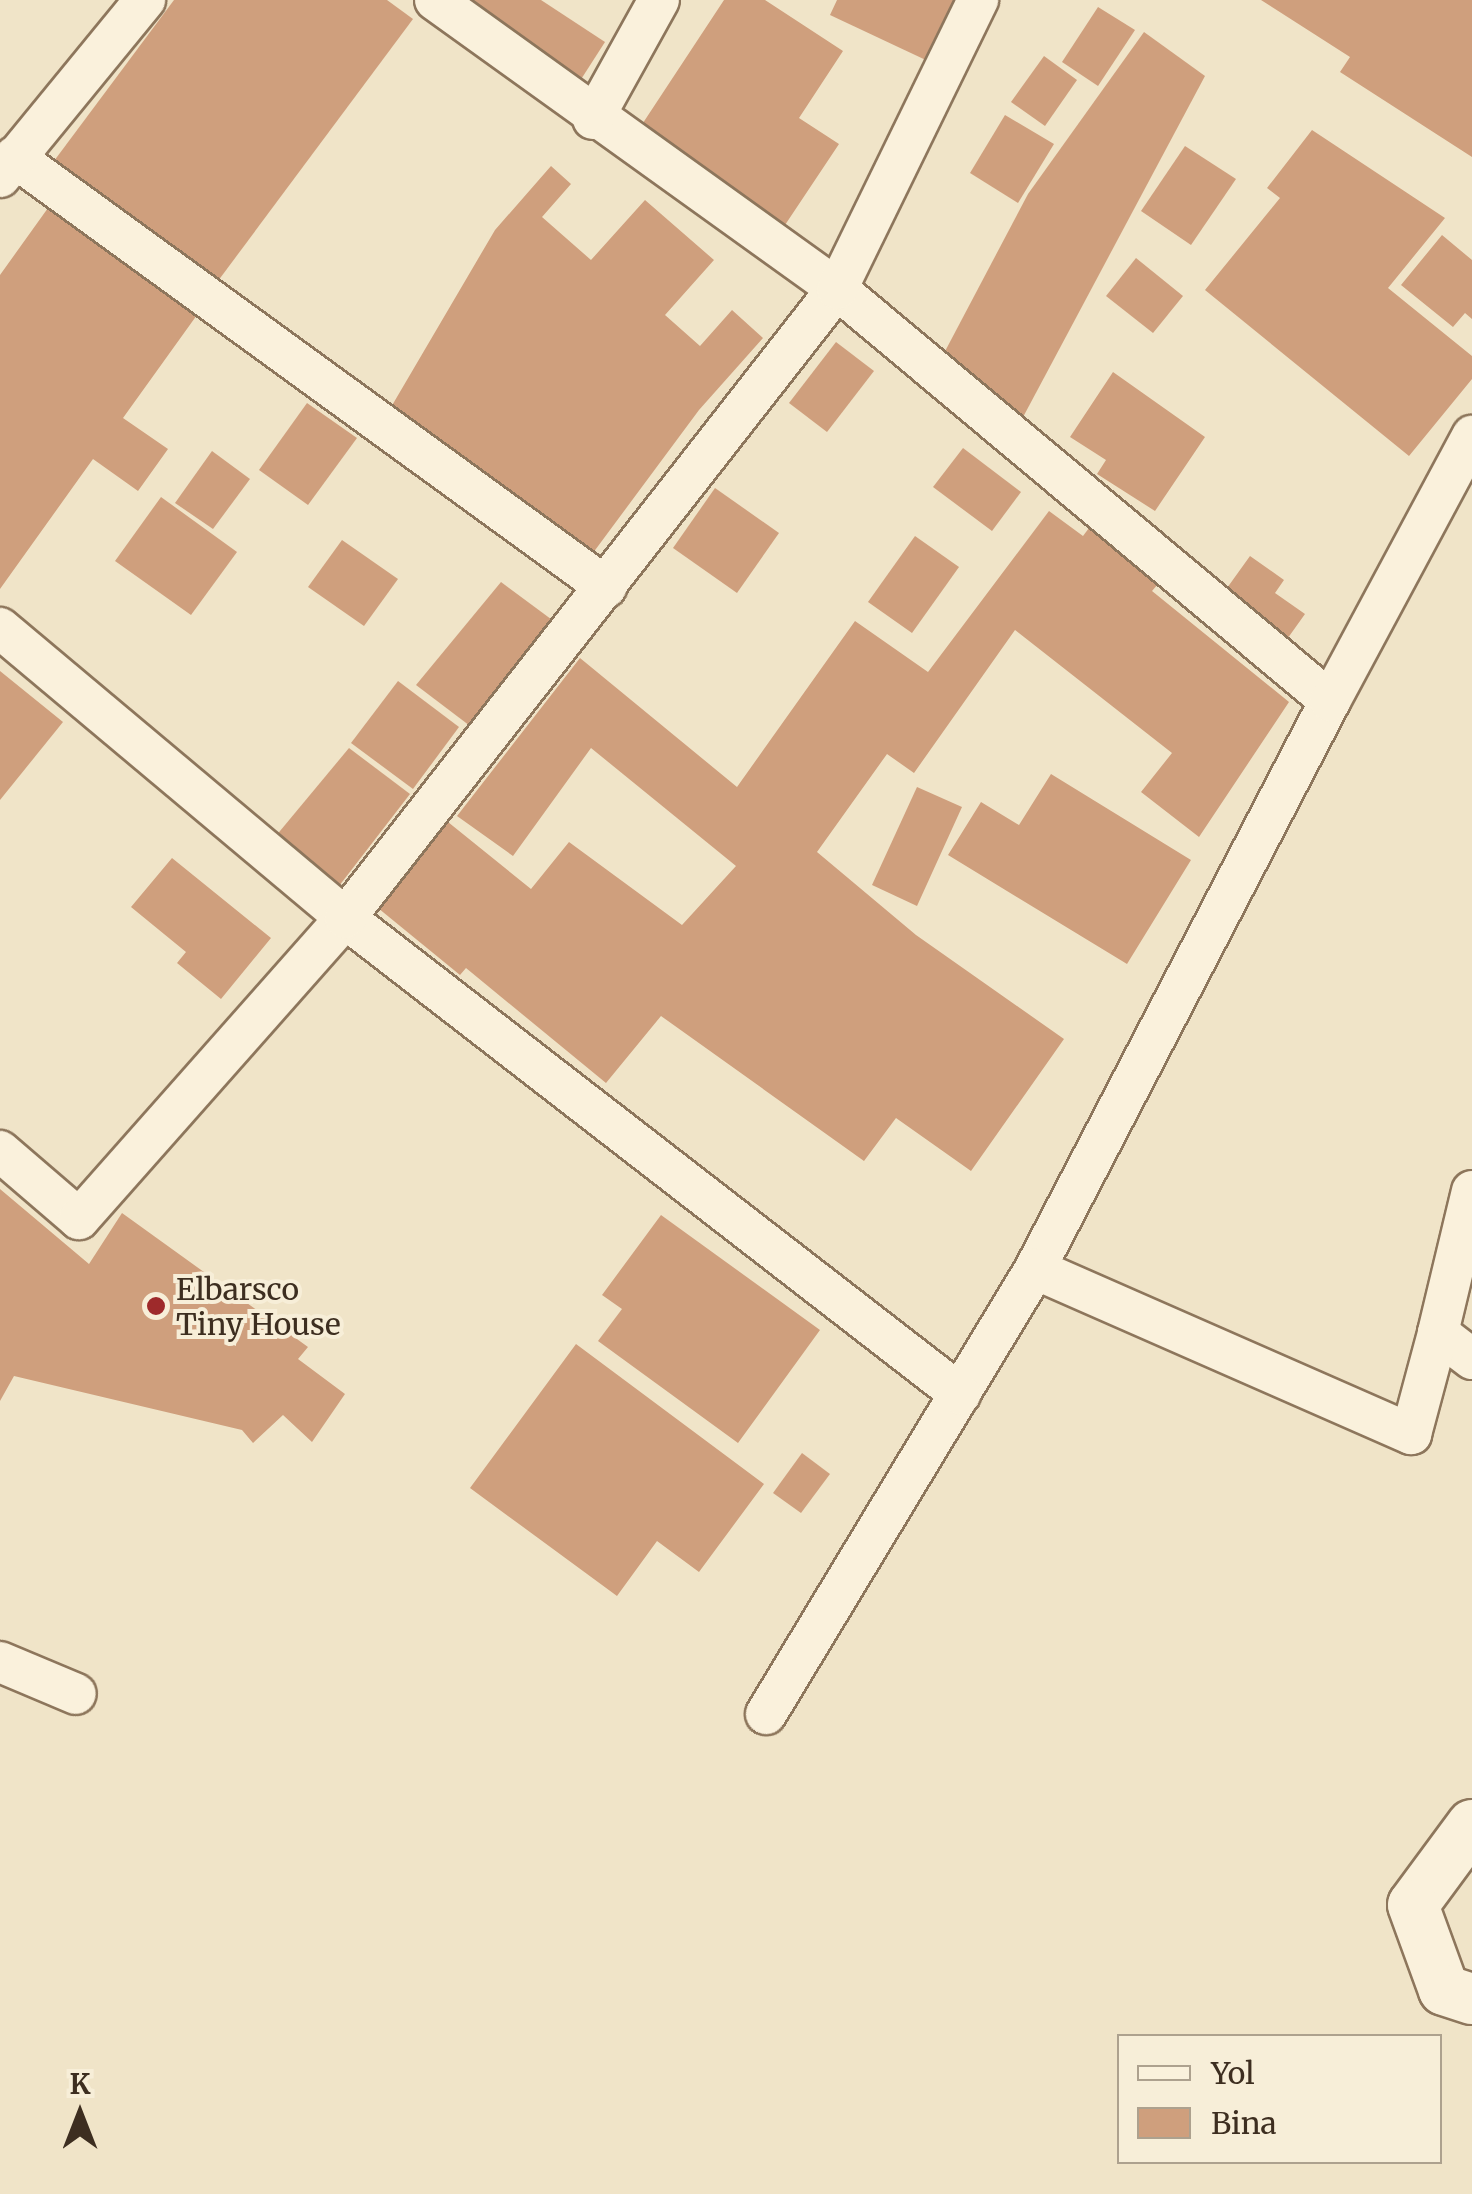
<!DOCTYPE html>
<html>
<head>
<meta charset="utf-8">
<style>
  body { margin:0 }
  #map { position:relative; width:1472px; height:2194px; overflow:hidden; background:#f0e4c8; font-family:Merriweather,serif }
  div>[style] { position:absolute }
  [style*='--x'] { left:calc(var(--x)*1px); top:calc(var(--y)*1px); width:calc(var(--w)*1px); rotate:calc(var(--a)*1deg) }
  .building>* { inset:0; background:#cf9f7d }
  .roads { filter:drop-shadow(2px 0 #8d765c) drop-shadow(-2px 0 #8d765c) drop-shadow(0 2px #8d765c) drop-shadow(0 -2px #8d765c) }
  .minor>* { height:40px; margin:-20px; padding:0 20px; transform-origin:20px; border-radius:20px; background:#faf1dc }
  .tertiary>* { height:50px; margin:-25px; padding:0 25px; transform-origin:25px; border-radius:25px; background:#faf1dc }
  .dots>* { width:28px; height:28px; translate:-50% -50%; box-sizing:border-box; border:5px solid #f7eed8; border-radius:50% }
  span { translate:-50% -50%; white-space:nowrap; text-align:center; line-height:1.15; -webkit-text-stroke:8px #f7eed8; paint-order:stroke }
  .poi-label { font-size:30px; color:#3d2e20 }
  .left { translate:0 -50%; text-align:left }
  .legend { position:absolute; left:1117px; top:2034px; width:325px; height:130px; box-sizing:border-box; background:#f7eed8; border:2px solid #ada18e; margin:0; padding:12px 18px; list-style:none; font-size:30px; color:#3d2e20 }
  .legend li { display:flex; align-items:center; gap:20px; height:50px }
  .legend b { width:50px; border:2px solid #ada18e }
  .north { position:absolute; left:30px; top:2064px; width:100px; height:100px; -webkit-text-stroke:8px #f7eed8; paint-order:stroke; rotate:0deg; font-size:28px; font-weight:700; line-height:40px; text-align:center; color:#3d2e20 }
  .north::after { content:''; display:block; margin:auto; width:35px; height:45px; background:#3d2e20; clip-path:polygon(50% 0,100% 100%,50% 72%,0 100%) }
</style>
</head>
<body>
<div id="map">
  <div class="building">
    <i style="clip-path:polygon(174px 0,387px 0,413px 19px,215px 285px,51px 165px)"></i>
    <i style="clip-path:polygon(448px 0,541px 0,605px 42px,578px 84px)"></i>
    <i style="clip-path:polygon(724px 0,765px 0,843px 51px,799px 118px,839px 144px,783px 228px,637px 132px)"></i>
    <i style="clip-path:polygon(837px 0,960px 0,930px 62px,830px 15px)"></i>
    <i style="clip-path:polygon(1261px 0,1472px 0,1472px 157px,1340px 72px,1350px 57px)"></i>
    <i style="clip-path:polygon(1098px 7px,1135px 30px,1098px 86px,1062px 62px)"></i>
    <i style="clip-path:polygon(1144px 32px,1205px 76px,1022px 419px,942px 357px,1028px 194px)"></i>
    <i style="clip-path:polygon(1044px 56px,1077px 80px,1045px 126px,1011px 102px)"></i>
    <i style="clip-path:polygon(1005px 115px,1054px 144px,1018px 203px,970px 173px)"></i>
    <i style="clip-path:polygon(1312px 130px,1445px 218px,1388px 288px,1472px 356px,1472px 379px,1409px 456px,1205px 290px,1280px 198px,1267px 188px)"></i>
    <i style="clip-path:polygon(1185px 146px,1236px 179px,1191px 245px,1141px 211px)"></i>
    <i style="clip-path:polygon(551px 166px,571px 184px,542px 217px,591px 260px,645px 200px,714px 260px,665px 315px,700px 346px,732px 310px,763px 338px,699px 410px,587px 561px,387px 414px,495px 230px)"></i>
    <i style="clip-path:polygon(53px 201px,202px 308px,123px 418px,168px 449px,138px 491px,93px 459px,0 589px,0 275px)"></i>
    <i style="clip-path:polygon(1442px 235px,1472px 260px,1472px 319px,1465px 313px,1453px 327px,1401px 285px)"></i>
    <i style="clip-path:polygon(1136px 258px,1183px 296px,1153px 333px,1106px 296px)"></i>
    <i style="clip-path:polygon(836px 342px,874px 371px,827px 432px,789px 403px)"></i>
    <i style="clip-path:polygon(1113px 372px,1205px 437px,1155px 511px,1097px 474px,1106px 460px,1070px 437px)"></i>
    <i style="clip-path:polygon(307px 403px,357px 438px,308px 505px,259px 470px)"></i>
    <i style="clip-path:polygon(963px 448px,1021px 492px,992px 531px,933px 487px)"></i>
    <i style="clip-path:polygon(212px 451px,250px 479px,213px 529px,175px 503px)"></i>
    <i style="clip-path:polygon(715px 488px,779px 533px,737px 593px,673px 548px)"></i>
    <i style="clip-path:polygon(161px 497px,237px 552px,191px 615px,115px 561px)"></i>
    <i style="clip-path:polygon(1049px 511px,1083px 536px,1095px 520px,1164px 577px,1152px 591px,1289px 702px,1199px 837px,1141px 792px,1172px 753px,1015px 630px,914px 773px,887px 754px,817px 852px,916px 935px,1064px 1039px,971px 1171px,896px 1118px,864px 1161px,661px 1016px,606px 1083px,466px 968px,460px 975px,378px 908px,448px 822px,531px 889px,569px 842px,682px 925px,736px 866px,591px 748px,513px 856px,457px 816px,580px 658px,737px 787px,855px 621px,928px 672px)"></i>
    <i style="clip-path:polygon(915px 536px,959px 567px,912px 633px,868px 602px)"></i>
    <i style="clip-path:polygon(342px 540px,398px 579px,364px 626px,308px 587px)"></i>
    <i style="clip-path:polygon(1250px 556px,1284px 580px,1275px 593px,1305px 614px,1285px 642px,1222px 595px)"></i>
    <i style="clip-path:polygon(501px 582px,559px 625px,478px 732px,416px 685px)"></i>
    <i style="clip-path:polygon(0 671px,63px 722px,0 800px)"></i>
    <i style="clip-path:polygon(398px 681px,459px 727px,413px 789px,351px 743px)"></i>
    <i style="clip-path:polygon(349px 748px,410px 794px,339px 886px,275px 837px)"></i>
    <i style="clip-path:polygon(1051px 774px,1191px 860px,1127px 964px,948px 855px,981px 802px,1019px 825px)"></i>
    <i style="clip-path:polygon(917px 787px,962px 807px,917px 906px,872px 885px)"></i>
    <i style="clip-path:polygon(172px 858px,271px 938px,221px 999px,177px 963px,186px 952px,131px 907px)"></i>
    <i style="clip-path:polygon(0 1189px,89px 1264px,122px 1213px,308px 1347px,298px 1359px,345px 1394px,312px 1442px,283px 1415px,253px 1443px,242px 1430px,14px 1376px,0 1401px)"></i>
    <i style="clip-path:polygon(661px 1215px,820px 1330px,738px 1443px,598px 1341px,622px 1309px,602px 1295px)"></i>
    <i style="clip-path:polygon(576px 1344px,764px 1484px,699px 1572px,657px 1541px,617px 1596px,470px 1488px)"></i>
    <i style="clip-path:polygon(802px 1453px,830px 1474px,801px 1513px,773px 1493px)"></i>
  </div>
  <div class="roads">
    <div class="minor">
      <i style="--x:435;--y:0;--w:495;--a:35.7"></i>
      <i style="--x:837;--y:289;--w:642;--a:39.89"></i>
      <i style="--x:1330;--y:701;--w:640;--a:117.45"></i>
      <i style="--x:1035;--y:1269;--w:520;--a:121.15"></i>
      <i style="--x:593;--y:119;--w:136;--a:-61"></i>
      <i style="--x:14;--y:157;--w:732;--a:35.99"></i>
      <i style="--x:0;--y:177;--w:229;--a:-50.7"></i>
      <i style="--x:0;--y:628;--w:451;--a:40"></i>
      <i style="--x:345;--y:918;--w:778;--a:37.74"></i>
      <i style="--x:1330;--y:701;--w:301;--a:-61.8"></i>
      <i style="--x:0;--y:1151;--w:104;--a:40.7"></i>
      <i style="--x:79;--y:1219;--w:402;--a:-48.5"></i>
      <i style="--x:345;--y:918;--w:799;--a:-51.97"></i>
      <i style="--x:837;--y:289;--w:322;--a:-64"></i>
      <i style="--x:1472;--y:1191;--w:146;--a:103.5"></i>
      <i style="--x:1438;--y:1333;--w:43;--a:37.4"></i>
      <i style="--x:1035;--y:1269;--w:411;--a:23.7"></i>
      <i style="--x:1411;--y:1434;--w:105;--a:-75"></i>
      <i style="--x:0;--y:1662;--w:82;--a:22.8"></i>
    </div>
    <div class="tertiary">
      <i style="--x:1472;--y:1825;--w:99;--a:126.4"></i>
      <i style="--x:1413;--y:1905;--w:90;--a:70"></i>
      <i style="--x:1444;--y:1990;--w:29;--a:18"></i>
    </div>
  </div>
  <div class="dots">
    <i style="left:156px;top:1306px;background:#9e2a2b"></i>
  </div>
  <div class="poi-label">
    <span class="left" style="left:176px;top:1306px">Elbarsco<br>Tiny House</span>
  </div>
  <ul class="legend">
  <li><b style="height:12px;background:#faf1dc"></b>Yol</li>
  <li><b style="height:28px;background:#cf9f7d"></b>Bina</li>
  </ul>
  <div class="north">K</div>
</div>
</body>
</html>
